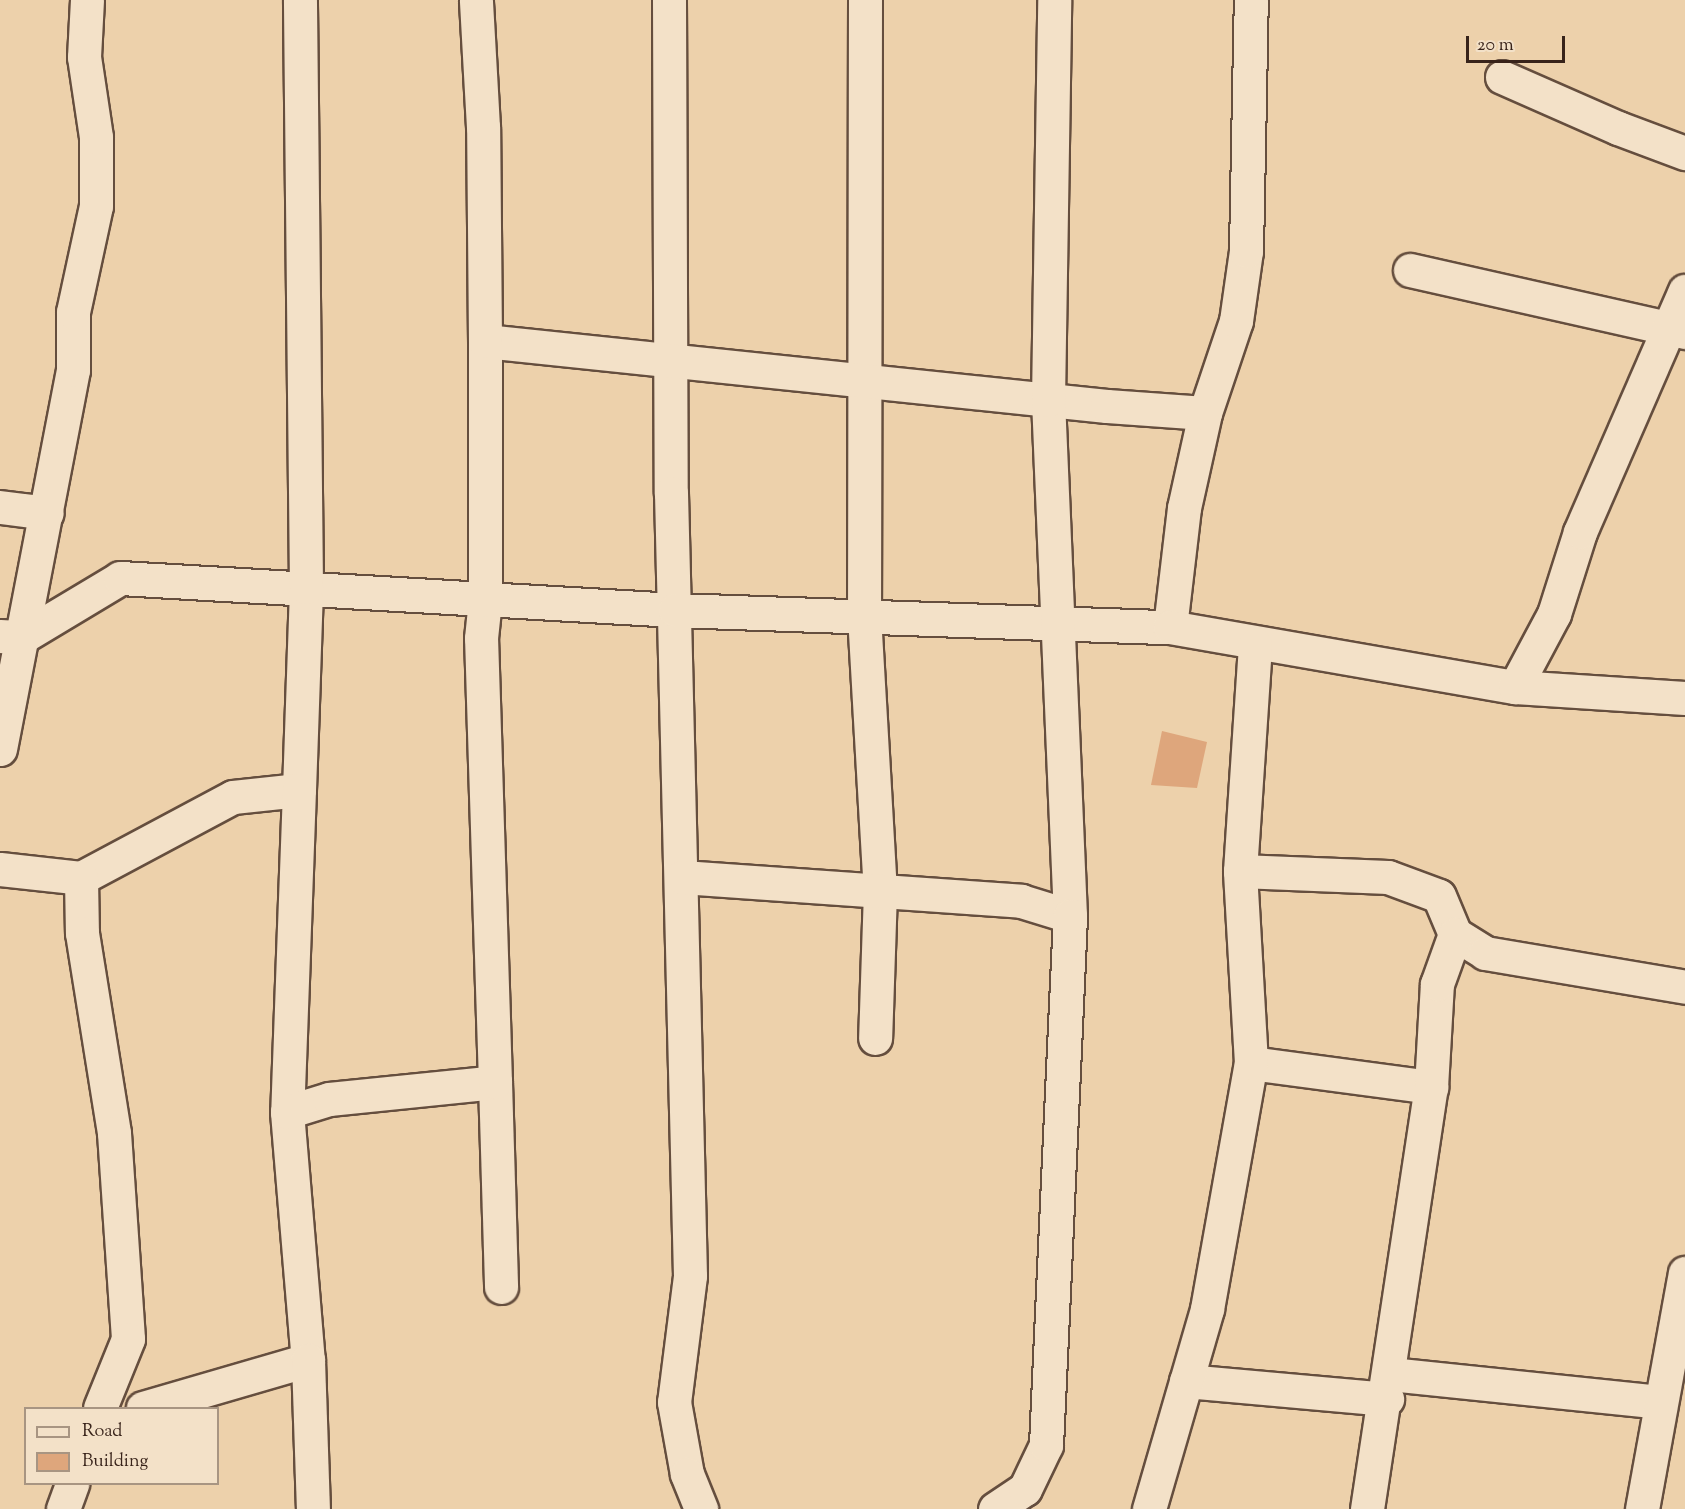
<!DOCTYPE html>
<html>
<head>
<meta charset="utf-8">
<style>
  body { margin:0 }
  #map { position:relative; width:1685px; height:1509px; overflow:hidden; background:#edd1ab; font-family:"Sorts Mill Goudy",serif }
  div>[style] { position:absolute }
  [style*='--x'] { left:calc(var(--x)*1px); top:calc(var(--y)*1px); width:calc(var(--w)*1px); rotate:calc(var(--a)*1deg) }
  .building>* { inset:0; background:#dea67c }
  .roads { filter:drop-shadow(2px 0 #654e3e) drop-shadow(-2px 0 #654e3e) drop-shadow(0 2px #654e3e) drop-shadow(0 -2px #654e3e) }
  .minor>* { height:33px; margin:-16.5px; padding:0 16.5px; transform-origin:16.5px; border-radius:16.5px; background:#f3e1c8 }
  span { translate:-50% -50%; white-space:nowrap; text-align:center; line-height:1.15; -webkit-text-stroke:4.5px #f3e1c8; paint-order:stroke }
  .legend { position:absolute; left:24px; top:1407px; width:195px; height:78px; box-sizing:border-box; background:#f3e1c8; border:2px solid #a89582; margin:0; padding:8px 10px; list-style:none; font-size:18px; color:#38231a }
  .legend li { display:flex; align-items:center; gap:12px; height:30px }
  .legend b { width:30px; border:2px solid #a89582 }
  .scale { position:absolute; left:1466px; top:36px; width:99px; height:27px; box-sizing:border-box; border:3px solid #38231a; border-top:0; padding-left:8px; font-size:18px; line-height:21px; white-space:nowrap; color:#38231a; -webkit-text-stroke:4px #f3e1c8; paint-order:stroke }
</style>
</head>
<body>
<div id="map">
  <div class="building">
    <i style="clip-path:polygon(1162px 731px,1207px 742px,1197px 788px,1151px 785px)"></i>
  </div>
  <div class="roads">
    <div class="minor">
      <i style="--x:669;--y:0;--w:493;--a:89.8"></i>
      <i style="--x:671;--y:493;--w:783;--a:88.61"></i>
      <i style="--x:690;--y:1276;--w:127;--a:97.2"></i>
      <i style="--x:674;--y:1402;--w:73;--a:79.8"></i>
      <i style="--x:687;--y:1474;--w:38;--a:68"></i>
      <i style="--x:865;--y:0;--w:615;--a:90.09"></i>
      <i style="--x:864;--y:615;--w:276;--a:86.7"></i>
      <i style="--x:880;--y:891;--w:147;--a:91.9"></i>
      <i style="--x:1502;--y:77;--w:127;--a:23.7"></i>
      <i style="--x:1618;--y:128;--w:72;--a:20.5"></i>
      <i style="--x:1410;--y:270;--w:282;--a:12.7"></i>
      <i style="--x:485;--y:341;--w:625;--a:5.97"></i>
      <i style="--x:1107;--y:406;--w:98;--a:4.1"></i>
      <i style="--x:0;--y:507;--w:47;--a:7.3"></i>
      <i style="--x:1170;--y:627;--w:120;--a:-83.3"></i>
      <i style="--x:1184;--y:508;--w:97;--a:-77.5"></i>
      <i style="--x:1205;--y:413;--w:97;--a:-71.4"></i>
      <i style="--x:1236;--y:321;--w:71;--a:-81.9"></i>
      <i style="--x:1246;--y:251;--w:251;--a:-88.9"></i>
      <i style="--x:0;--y:636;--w:22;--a:3"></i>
      <i style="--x:22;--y:637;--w:114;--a:-31"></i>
      <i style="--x:120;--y:578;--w:556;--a:3.3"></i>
      <i style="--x:675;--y:610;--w:495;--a:2"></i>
      <i style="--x:1170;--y:627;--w:350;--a:9.9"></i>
      <i style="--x:1515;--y:687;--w:170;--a:3.7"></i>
      <i style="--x:1515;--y:687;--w:83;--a:-61.9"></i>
      <i style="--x:1554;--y:614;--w:86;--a:-72.4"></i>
      <i style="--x:1580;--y:532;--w:263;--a:-66.5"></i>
      <i style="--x:0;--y:749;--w:386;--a:-79.1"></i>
      <i style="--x:73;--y:370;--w:58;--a:-90"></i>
      <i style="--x:73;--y:312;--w:108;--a:-77.8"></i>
      <i style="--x:96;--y:206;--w:69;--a:-90"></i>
      <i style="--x:96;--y:137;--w:81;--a:-98.5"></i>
      <i style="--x:84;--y:57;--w:57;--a:-87"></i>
      <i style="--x:299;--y:790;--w:203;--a:-88"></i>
      <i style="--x:306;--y:587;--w:587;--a:-90.59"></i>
      <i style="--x:0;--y:869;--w:81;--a:6.3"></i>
      <i style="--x:81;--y:878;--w:172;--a:-28.1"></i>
      <i style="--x:233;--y:797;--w:66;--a:-6.1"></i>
      <i style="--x:299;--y:790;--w:322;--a:92.1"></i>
      <i style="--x:287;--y:1112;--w:249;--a:85.2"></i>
      <i style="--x:308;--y:1360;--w:172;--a:163.8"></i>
      <i style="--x:1240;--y:871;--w:148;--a:2.3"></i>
      <i style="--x:1388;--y:877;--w:54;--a:20.4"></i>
      <i style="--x:1439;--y:896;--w:41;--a:67.2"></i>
      <i style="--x:1455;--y:934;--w:36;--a:32"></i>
      <i style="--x:1485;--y:953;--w:203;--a:9.6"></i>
      <i style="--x:682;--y:877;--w:340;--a:4"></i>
      <i style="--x:1021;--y:901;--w:51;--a:17"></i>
      <i style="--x:1070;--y:916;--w:516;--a:-92.44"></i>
      <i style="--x:1048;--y:400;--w:400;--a:-89.1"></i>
      <i style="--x:81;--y:878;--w:55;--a:89"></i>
      <i style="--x:82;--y:933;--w:203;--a:80.9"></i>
      <i style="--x:114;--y:1133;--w:206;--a:86.1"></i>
      <i style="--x:128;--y:1339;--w:74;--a:112.1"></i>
      <i style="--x:1251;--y:1063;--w:182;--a:7.6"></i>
      <i style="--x:495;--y:1082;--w:205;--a:88.3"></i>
      <i style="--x:287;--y:1112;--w:44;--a:-17.2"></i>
      <i style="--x:329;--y:1099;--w:167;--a:-5.8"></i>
      <i style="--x:495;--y:1082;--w:444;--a:-91.8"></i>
      <i style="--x:481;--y:638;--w:38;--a:-84"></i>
      <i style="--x:485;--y:600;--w:259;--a:-90"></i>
      <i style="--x:485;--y:341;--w:214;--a:-90.5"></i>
      <i style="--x:483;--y:127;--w:127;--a:-93.2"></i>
      <i style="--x:308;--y:1360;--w:149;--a:88.1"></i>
      <i style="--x:1390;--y:1374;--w:271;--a:5.9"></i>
      <i style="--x:1186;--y:1381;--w:202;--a:5.1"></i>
      <i style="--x:63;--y:1509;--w:27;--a:-70"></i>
      <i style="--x:995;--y:1509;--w:36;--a:-34"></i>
      <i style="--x:1025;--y:1489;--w:49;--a:-64.5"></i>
      <i style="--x:1046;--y:1445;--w:530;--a:-87.4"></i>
      <i style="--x:1149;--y:1509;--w:208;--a:-73.8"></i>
      <i style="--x:1207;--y:1309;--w:250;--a:-79.9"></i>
      <i style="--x:1251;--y:1063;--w:192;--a:-93.3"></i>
      <i style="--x:1240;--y:871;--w:227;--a:-86.2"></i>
      <i style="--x:1367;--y:1509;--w:427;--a:-81.4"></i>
      <i style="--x:1431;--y:1087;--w:103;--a:-86.7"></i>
      <i style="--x:1437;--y:984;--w:53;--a:-70.2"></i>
      <i style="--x:1642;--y:1509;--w:240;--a:-79.7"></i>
    </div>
  </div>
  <ul class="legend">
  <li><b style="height:8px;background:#f3e1c8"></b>Road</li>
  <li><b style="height:16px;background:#dea67c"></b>Building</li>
  </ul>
  <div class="scale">20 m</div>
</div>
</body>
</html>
